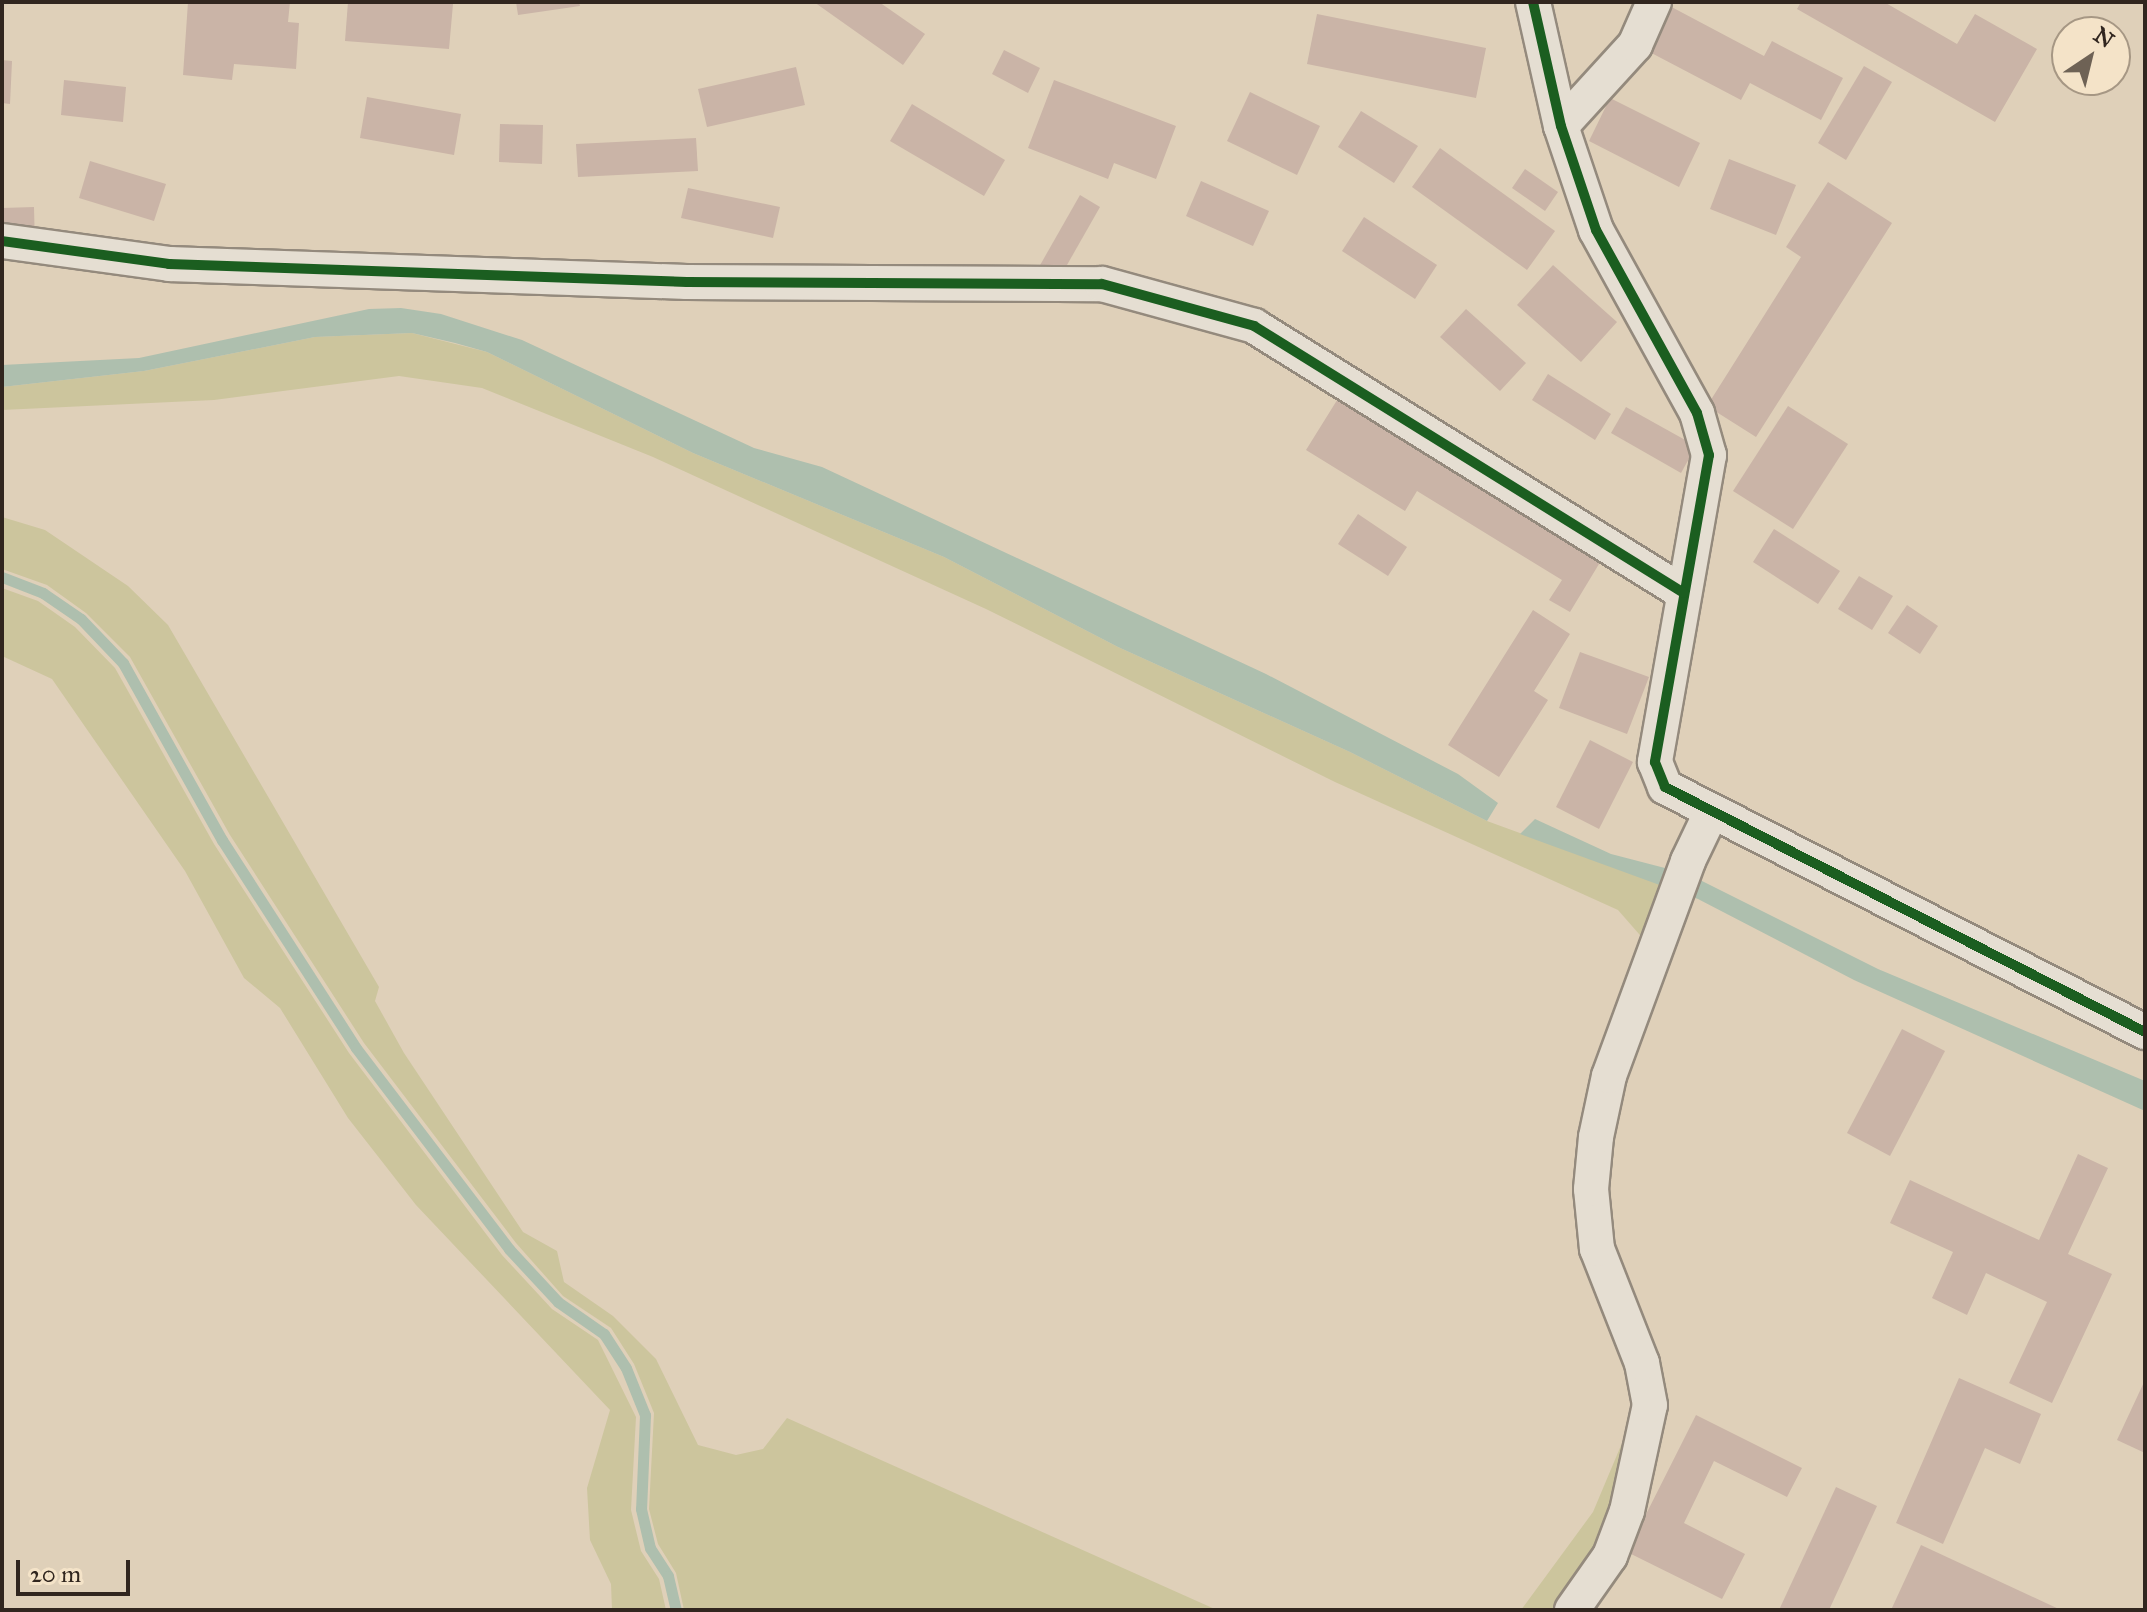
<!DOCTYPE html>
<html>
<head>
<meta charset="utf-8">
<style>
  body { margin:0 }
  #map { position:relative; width:2147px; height:1612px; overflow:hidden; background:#dfd0b9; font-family:"IM FELL Great Primer",serif }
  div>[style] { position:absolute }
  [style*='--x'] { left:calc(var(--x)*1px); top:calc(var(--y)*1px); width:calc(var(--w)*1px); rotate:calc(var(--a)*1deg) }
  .green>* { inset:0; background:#ccc59d }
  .water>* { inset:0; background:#aebfae }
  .stream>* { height:11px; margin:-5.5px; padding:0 5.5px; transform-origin:5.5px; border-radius:5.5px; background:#aebfae }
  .building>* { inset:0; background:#cab4a7 }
  .roads { filter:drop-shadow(2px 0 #948a7d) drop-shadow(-2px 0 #948a7d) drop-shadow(0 2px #948a7d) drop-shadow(0 -2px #948a7d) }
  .street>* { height:34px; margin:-17px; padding:0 17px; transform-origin:17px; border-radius:17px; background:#e5ded2 }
  .cycleway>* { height:10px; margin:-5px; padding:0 5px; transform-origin:5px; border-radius:5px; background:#1b5e20 }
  span { translate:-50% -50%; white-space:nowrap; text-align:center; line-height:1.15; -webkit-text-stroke:8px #f4e3c8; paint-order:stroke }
  .frame { position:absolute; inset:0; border:4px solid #31261f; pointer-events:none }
  .north { position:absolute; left:2051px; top:16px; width:80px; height:80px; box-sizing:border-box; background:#f4e3c8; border:2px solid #a69784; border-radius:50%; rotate:35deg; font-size:22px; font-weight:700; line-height:32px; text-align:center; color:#31261f }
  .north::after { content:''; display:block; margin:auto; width:28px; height:36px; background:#6e6255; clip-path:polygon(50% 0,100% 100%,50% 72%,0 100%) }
  .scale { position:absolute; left:16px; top:1560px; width:114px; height:36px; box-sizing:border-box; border:4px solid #31261f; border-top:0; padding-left:10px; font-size:24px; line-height:28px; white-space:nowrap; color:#31261f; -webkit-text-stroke:6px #f4e3c8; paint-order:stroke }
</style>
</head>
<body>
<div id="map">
  <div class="green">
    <i style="clip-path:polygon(412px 333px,487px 352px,693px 453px,944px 557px,1118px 647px,1350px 752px,1487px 821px,1663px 885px,1646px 942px,1618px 910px,1335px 782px,986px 609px,653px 457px,482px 388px,399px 376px,214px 400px,2px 410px,2px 387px,144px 371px,315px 337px)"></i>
    <i style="clip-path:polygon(2px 517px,45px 530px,128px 586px,168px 625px,379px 987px,375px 1001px,404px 1053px,523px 1232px,557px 1251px,564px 1282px,613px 1316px,656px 1359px,698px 1445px,736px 1455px,763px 1449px,787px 1418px,1217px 1610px,684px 1610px,676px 1573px,658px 1544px,649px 1509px,654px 1413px,634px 1364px,611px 1328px,563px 1296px,516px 1243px,364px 1043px,230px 835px,130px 657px,86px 613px,47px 585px,2px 569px)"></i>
    <i style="clip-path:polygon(2px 588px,38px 601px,75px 627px,115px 668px,214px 844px,349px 1053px,502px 1255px,552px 1309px,598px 1340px,636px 1417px,631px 1510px,641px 1551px,659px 1579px,666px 1610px,612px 1610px,611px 1584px,590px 1540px,587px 1488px,610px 1410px,416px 1205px,348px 1118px,280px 1008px,244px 978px,185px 871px,52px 679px,2px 656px)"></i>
    <i style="clip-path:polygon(1638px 1405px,1600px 1551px,1557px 1610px,1521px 1610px,1593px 1512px)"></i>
  </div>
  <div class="water">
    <i style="clip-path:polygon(401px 308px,441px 314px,522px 340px,754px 448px,822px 467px,1266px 674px,1458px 774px,1498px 803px,1487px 821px,1350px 752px,1118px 647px,944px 557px,693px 453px,487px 352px,455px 343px,412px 333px,315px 337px,144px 371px,2px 387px,2px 365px,139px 358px,369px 309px)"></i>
    <i style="clip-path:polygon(1535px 819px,1611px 854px,1688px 874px,1878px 969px,2145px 1081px,2145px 1111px,1854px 980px,1698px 899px,1520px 834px)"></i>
  </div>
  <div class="stream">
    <i style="--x:2;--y:577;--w:44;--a:21.3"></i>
    <i style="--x:43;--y:593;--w:46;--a:34.4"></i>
    <i style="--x:81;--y:619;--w:61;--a:46.3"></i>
    <i style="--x:123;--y:663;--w:203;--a:60.8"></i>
    <i style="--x:222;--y:840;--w:247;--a:57.2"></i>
    <i style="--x:356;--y:1048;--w:253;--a:52.7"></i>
    <i style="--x:509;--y:1249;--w:72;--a:47.2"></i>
    <i style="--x:558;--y:1302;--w:56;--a:34.8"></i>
    <i style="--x:604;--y:1334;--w:40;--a:57.1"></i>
    <i style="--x:626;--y:1368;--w:51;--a:68"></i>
    <i style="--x:645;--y:1415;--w:94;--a:92.4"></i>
    <i style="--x:641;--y:1509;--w:40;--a:77"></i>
    <i style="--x:650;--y:1548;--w:33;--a:57"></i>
    <i style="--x:668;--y:1576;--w:35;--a:77"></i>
  </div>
  <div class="building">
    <i style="clip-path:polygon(188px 2px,290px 2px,288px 22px,299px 23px,296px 69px,234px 64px,232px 80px,183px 75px)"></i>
    <i style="clip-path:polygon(348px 2px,453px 4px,449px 49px,345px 41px)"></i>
    <i style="clip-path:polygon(516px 2px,579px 2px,580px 6px,518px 15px)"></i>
    <i style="clip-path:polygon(814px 2px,879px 2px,925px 34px,903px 65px)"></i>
    <i style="clip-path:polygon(1801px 2px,1884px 2px,1957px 44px,1975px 14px,2037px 49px,1995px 122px,1797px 9px)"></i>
    <i style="clip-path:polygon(1664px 3px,1764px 56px,1772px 41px,1843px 78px,1821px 120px,1750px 83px,1741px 100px,1640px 47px)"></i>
    <i style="clip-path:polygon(1317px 14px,1486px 48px,1476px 98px,1307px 64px)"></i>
    <i style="clip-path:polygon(1004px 50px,1040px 68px,1028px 93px,992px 74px)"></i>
    <i style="clip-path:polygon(2px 60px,12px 61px,10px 104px,2px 103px)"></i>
    <i style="clip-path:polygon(1864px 66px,1892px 82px,1846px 160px,1818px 143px)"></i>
    <i style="clip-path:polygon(796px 67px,805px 105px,707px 127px,698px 89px)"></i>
    <i style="clip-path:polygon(64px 80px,126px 87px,123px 122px,61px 115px)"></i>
    <i style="clip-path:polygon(1054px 80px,1176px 126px,1156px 179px,1114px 163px,1108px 179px,1028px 148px)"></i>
    <i style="clip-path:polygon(1250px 92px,1320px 126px,1297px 175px,1227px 141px)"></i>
    <i style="clip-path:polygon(367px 97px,461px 114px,454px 155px,360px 138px)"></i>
    <i style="clip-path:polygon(1610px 98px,1700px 143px,1679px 187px,1589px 141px)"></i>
    <i style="clip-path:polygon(912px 104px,1005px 160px,984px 196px,890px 141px)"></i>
    <i style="clip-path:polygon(1361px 111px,1418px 146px,1394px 183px,1338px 147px)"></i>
    <i style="clip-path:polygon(500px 124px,543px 125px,542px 164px,499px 162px)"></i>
    <i style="clip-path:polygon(696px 138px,698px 171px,578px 177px,576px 144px)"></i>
    <i style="clip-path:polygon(1440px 148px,1555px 231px,1527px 270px,1412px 187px)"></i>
    <i style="clip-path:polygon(1729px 159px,1796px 185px,1776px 235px,1710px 209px)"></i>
    <i style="clip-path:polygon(90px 161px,166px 184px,154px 221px,79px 198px)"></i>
    <i style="clip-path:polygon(1525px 169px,1558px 192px,1545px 211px,1512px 188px)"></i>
    <i style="clip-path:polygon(1201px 181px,1269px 211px,1253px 246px,1186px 216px)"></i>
    <i style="clip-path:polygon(1828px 182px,1892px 223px,1756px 437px,1707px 406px,1801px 257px,1786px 247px)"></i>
    <i style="clip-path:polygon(688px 188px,780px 207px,773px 238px,681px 218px)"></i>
    <i style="clip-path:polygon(1080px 195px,1100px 207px,1059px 279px,1039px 267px)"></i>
    <i style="clip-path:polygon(34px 207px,35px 248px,2px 249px,2px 208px)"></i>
    <i style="clip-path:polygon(1364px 217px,1437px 265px,1415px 299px,1342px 251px)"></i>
    <i style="clip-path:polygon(1553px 265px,1617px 322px,1581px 362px,1517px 305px)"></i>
    <i style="clip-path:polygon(1466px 309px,1526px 363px,1500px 391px,1440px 337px)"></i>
    <i style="clip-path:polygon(1548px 374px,1611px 414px,1595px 440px,1532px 400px)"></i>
    <i style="clip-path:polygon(1339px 397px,1602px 559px,1570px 612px,1549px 600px,1562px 580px,1417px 491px,1405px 511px,1306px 450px)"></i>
    <i style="clip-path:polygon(1788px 406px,1848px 444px,1793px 529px,1733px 491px)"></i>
    <i style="clip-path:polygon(1626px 407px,1696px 446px,1681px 473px,1611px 433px)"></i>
    <i style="clip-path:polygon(1358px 514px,1407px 547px,1388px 576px,1338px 544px)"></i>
    <i style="clip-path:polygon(1774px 529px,1840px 571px,1818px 604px,1753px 562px)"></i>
    <i style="clip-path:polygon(1859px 576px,1893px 596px,1872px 630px,1838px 609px)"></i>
    <i style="clip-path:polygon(1907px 605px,1938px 626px,1920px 654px,1888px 633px)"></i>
    <i style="clip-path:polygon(1533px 610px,1570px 634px,1534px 691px,1548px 700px,1499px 777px,1448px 745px)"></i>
    <i style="clip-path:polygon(1580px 652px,1649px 677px,1627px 734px,1559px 708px)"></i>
    <i style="clip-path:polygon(1590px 740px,1633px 762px,1599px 829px,1556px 807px)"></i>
    <i style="clip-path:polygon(1902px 1029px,1945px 1051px,1890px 1156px,1847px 1133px)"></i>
    <i style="clip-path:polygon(2078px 1154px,2108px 1168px,2068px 1254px,2112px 1274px,2052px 1403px,2009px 1383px,2047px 1302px,1986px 1273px,1967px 1315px,1932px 1298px,1953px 1252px,1890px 1223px,1910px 1180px,2039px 1240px)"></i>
    <i style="clip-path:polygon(1959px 1378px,2041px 1414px,2020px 1464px,1985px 1448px,1943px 1544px,1896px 1523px)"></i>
    <i style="clip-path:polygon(2145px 1380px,2145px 1453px,2117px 1440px)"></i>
    <i style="clip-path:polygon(1696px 1415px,1802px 1468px,1787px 1497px,1714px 1461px,1684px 1523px,1745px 1554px,1722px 1599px,1627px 1552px)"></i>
    <i style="clip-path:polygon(1836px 1487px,1877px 1506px,1829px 1610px,1779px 1610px)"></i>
    <i style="clip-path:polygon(1921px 1545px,2061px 1610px,1891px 1610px)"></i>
  </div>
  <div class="roads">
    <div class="street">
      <i style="--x:1533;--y:2;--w:127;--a:77.3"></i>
      <i style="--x:1561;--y:126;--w:110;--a:71.4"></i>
      <i style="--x:1596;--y:230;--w:209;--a:61.1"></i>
      <i style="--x:1697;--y:413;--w:44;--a:74.1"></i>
      <i style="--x:1709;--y:455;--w:312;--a:100"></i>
      <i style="--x:1655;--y:762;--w:27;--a:68"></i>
      <i style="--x:1665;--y:787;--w:539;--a:27.04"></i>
      <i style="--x:1561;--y:126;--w:110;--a:-47.6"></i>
      <i style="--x:1635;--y:45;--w:47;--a:-66.2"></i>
      <i style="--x:2;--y:241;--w:169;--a:7.8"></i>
      <i style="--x:169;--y:264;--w:518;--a:1.99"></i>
      <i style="--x:687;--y:282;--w:415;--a:0.3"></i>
      <i style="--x:1102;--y:284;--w:158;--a:15.4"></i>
      <i style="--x:1254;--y:326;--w:506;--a:31.84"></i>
      <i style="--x:1572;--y:1610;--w:66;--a:-54.9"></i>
      <i style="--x:1610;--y:1556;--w:48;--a:-69.3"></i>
      <i style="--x:1627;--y:1511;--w:108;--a:-77.8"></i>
      <i style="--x:1650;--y:1405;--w:43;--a:-100.8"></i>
      <i style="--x:1642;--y:1363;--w:123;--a:-111.5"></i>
      <i style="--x:1597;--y:1249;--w:60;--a:-95.7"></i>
      <i style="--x:1591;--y:1189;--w:52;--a:-84.5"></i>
      <i style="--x:1596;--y:1137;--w:62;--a:-78"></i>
      <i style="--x:1609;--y:1076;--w:229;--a:-69.8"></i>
      <i style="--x:1688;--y:861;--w:55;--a:-64.4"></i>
    </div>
  </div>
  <div class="cycleway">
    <i style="--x:1533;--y:2;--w:127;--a:77.3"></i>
    <i style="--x:1561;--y:126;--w:110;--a:71.4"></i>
    <i style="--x:1596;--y:230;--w:209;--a:61.1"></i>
    <i style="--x:1697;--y:413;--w:44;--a:74.1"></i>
    <i style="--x:1709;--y:455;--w:312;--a:100"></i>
    <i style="--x:1655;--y:762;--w:27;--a:68"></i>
    <i style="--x:1665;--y:787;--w:539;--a:27.04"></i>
    <i style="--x:2;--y:241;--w:169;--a:7.8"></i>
    <i style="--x:169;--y:264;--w:518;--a:1.99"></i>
    <i style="--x:687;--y:282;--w:415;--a:0.3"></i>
    <i style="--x:1102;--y:284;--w:158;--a:15.4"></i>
    <i style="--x:1254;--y:326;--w:506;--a:31.84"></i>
  </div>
  <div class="frame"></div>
  <div class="north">N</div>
  <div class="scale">20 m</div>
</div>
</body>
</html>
